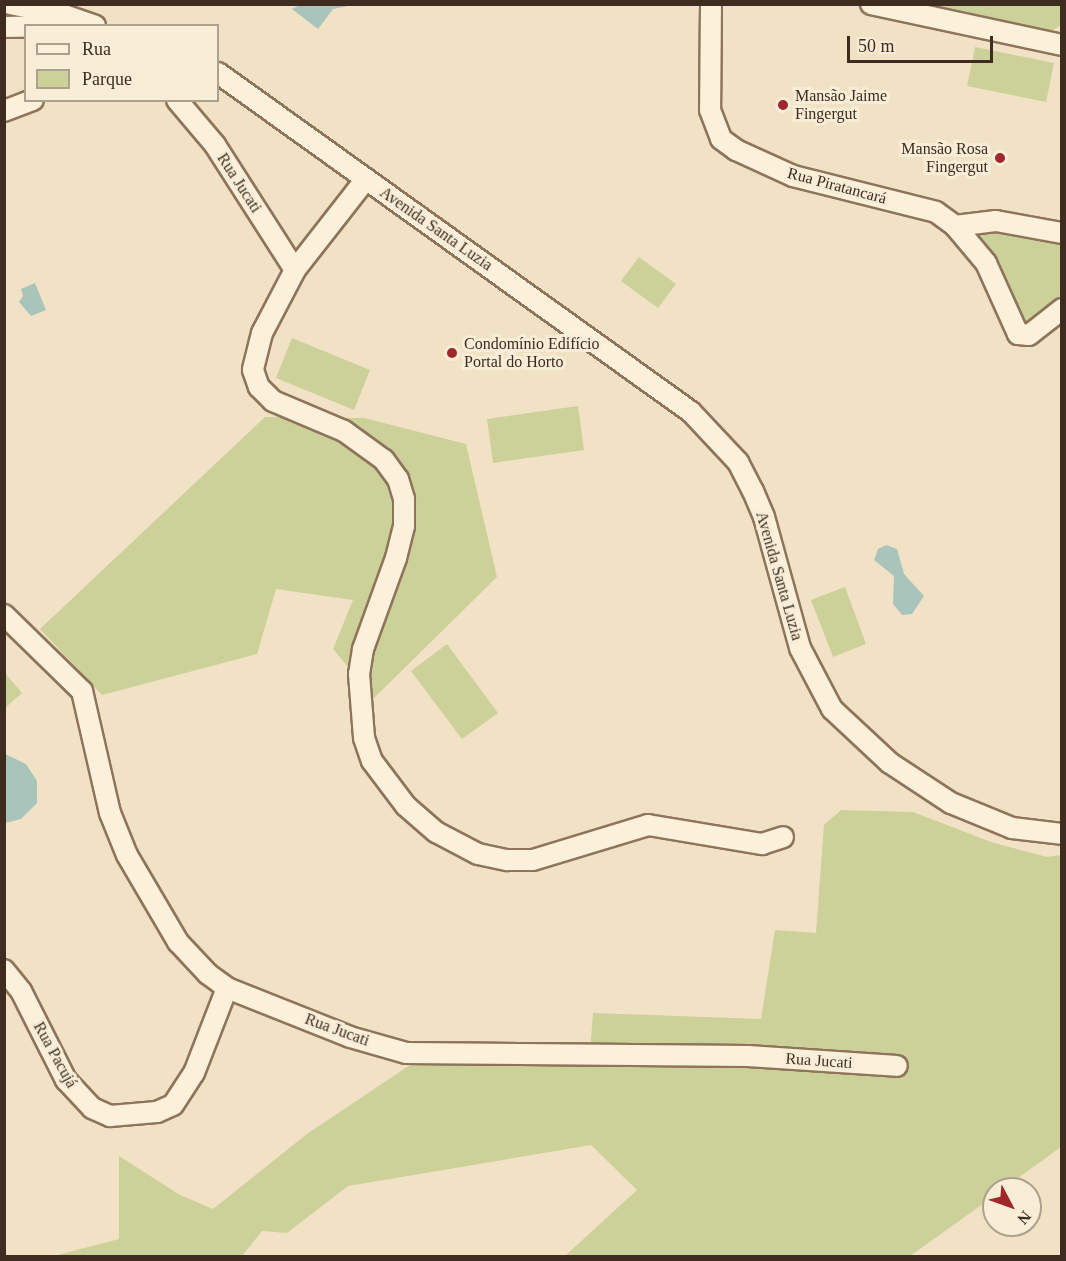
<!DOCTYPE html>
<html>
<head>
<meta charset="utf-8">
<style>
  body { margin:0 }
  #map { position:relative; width:1066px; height:1261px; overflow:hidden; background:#f1e2c6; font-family:Georgia,serif }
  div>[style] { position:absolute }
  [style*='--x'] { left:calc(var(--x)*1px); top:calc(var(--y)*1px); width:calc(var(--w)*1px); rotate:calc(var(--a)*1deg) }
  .green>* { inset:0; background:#ccd099 }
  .water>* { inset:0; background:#a8c4bb }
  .roads { filter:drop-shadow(2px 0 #8e745a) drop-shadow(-2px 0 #8e745a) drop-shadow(0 2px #8e745a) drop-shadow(0 -2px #8e745a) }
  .minor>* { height:20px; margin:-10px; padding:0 10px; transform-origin:10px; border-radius:10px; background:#fbf0da }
  .dots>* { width:16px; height:16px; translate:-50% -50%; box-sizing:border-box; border:3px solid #f8edd6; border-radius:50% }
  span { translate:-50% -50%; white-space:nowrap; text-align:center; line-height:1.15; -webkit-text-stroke:6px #f8edd6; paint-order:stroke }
  .poi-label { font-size:16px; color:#3d2c1f }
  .left { translate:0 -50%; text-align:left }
  .right { translate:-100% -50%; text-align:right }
  .street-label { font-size:16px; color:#3d2c1f }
  .frame { position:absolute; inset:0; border:6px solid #3d2c1f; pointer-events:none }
  .legend { position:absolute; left:24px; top:24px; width:195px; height:78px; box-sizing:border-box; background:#f8edd6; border:2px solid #ada08d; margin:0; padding:8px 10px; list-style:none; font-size:18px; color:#3d2c1f }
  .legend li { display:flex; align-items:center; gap:12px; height:30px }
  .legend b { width:30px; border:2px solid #ada08d }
  .north { position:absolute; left:982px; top:1177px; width:60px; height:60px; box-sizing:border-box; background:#f8edd6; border:2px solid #ada08d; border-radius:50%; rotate:131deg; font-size:16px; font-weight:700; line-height:24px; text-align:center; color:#3d2c1f }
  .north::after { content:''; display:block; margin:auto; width:21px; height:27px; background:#a0272c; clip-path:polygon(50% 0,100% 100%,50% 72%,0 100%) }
  .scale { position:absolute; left:847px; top:36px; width:146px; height:27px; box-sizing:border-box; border:3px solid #3d2c1f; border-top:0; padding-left:8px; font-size:18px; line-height:21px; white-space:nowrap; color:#3d2c1f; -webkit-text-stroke:4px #f8edd6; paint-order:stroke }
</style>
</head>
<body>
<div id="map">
  <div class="green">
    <i style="clip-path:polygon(950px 4px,1061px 5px,1061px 25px,1052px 31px,1030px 32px,933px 9px)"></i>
    <i style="clip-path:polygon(975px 47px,1054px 63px,1046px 102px,967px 86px)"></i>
    <i style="clip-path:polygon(973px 234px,1037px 234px,1061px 238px,1061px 293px,1053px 307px,1021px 328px)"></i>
    <i style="clip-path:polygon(639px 257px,676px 284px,658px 308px,621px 281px)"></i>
    <i style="clip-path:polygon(292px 338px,370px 370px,354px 410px,276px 378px)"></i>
    <i style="clip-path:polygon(578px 406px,584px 450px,493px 463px,487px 419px)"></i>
    <i style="clip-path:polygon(265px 417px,364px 418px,466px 444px,497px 577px,374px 698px,333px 649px,353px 600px,276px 589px,257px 654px,102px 695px,40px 629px)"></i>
    <i style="clip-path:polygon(845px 587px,866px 644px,833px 657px,811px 600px)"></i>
    <i style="clip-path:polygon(447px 644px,498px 713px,462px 739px,411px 671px)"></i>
    <i style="clip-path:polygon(5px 673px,22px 693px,5px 708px,4px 708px)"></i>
    <i style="clip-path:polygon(841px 810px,913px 812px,991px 842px,1047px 857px,1061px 855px,1061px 1147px,1003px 1189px,994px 1189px,994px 1196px,910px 1256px,565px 1256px,637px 1190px,591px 1145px,348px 1186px,287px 1233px,262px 1231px,242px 1256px,54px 1256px,119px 1239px,119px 1156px,180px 1195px,213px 1209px,307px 1134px,410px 1065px,589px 1066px,593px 1013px,761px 1019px,775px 930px,816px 933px,824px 825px)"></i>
  </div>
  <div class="water">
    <i style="clip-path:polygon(302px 4px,353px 4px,353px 5px,333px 9px,318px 29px,292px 9px)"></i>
    <i style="clip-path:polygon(35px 283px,46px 310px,31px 316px,19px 302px,23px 296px,21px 289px)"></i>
    <i style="clip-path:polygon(886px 545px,897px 549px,904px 574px,924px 596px,912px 614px,902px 615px,893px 604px,894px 576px,874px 560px,878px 549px)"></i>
    <i style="clip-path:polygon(5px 754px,26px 764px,37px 781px,37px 803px,21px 819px,5px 823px)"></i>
  </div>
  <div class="roads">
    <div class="minor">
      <i style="--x:10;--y:4;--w:52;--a:11.1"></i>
      <i style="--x:61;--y:14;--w:36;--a:19"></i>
      <i style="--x:711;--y:4;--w:106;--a:90.5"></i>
      <i style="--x:710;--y:110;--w:31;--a:69"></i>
      <i style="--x:721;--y:139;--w:19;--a:36"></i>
      <i style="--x:736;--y:150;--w:63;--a:24.5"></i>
      <i style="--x:793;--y:176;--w:147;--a:14.1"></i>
      <i style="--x:936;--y:212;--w:24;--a:36"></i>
      <i style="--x:955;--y:226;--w:48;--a:50"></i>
      <i style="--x:986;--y:263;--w:78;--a:65.7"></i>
      <i style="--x:1018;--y:334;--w:11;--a:5"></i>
      <i style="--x:1029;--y:335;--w:42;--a:-38.2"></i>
      <i style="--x:871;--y:4;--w:195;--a:12.1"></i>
      <i style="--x:4;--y:27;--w:54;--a:-1.1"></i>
      <i style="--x:218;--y:73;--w:582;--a:35.63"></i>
      <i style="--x:691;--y:412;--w:69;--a:46.8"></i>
      <i style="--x:738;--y:462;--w:33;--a:63"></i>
      <i style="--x:753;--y:491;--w:28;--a:67"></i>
      <i style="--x:764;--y:517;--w:136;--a:74.6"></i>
      <i style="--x:800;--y:648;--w:69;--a:62.3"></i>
      <i style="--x:832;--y:709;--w:79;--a:43"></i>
      <i style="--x:890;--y:763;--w:73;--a:33.3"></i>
      <i style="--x:951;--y:803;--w:66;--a:22.3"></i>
      <i style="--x:1012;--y:828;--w:50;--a:6.8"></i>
      <i style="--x:177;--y:100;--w:59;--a:49.8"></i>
      <i style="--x:215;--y:145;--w:148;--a:57.4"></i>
      <i style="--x:4;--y:111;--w:31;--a:-21"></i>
      <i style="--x:366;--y:179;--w:115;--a:128"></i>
      <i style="--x:295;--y:270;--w:71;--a:117.6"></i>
      <i style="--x:262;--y:333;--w:38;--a:104"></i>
      <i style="--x:253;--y:370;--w:18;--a:71"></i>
      <i style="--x:259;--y:387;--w:20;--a:45"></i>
      <i style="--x:273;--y:401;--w:77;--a:22.9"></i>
      <i style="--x:344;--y:431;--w:49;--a:35.9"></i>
      <i style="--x:384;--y:460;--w:24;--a:54"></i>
      <i style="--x:398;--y:479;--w:21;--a:73"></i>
      <i style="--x:404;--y:499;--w:27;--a:90"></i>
      <i style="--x:404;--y:526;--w:33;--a:104"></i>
      <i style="--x:396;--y:558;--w:97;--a:109.9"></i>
      <i style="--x:363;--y:649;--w:25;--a:99"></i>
      <i style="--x:359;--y:674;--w:64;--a:85.5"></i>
      <i style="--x:364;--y:738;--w:24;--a:71"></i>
      <i style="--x:372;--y:761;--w:56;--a:52.9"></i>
      <i style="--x:406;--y:806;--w:40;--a:41"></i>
      <i style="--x:436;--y:832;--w:47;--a:27.6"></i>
      <i style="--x:478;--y:854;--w:30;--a:12"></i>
      <i style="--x:507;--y:860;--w:26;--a:0"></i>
      <i style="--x:533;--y:860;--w:120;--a:-16.9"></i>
      <i style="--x:648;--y:825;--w:116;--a:9.5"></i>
      <i style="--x:762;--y:844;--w:22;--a:-18"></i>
      <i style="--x:955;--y:226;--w:41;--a:-7"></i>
      <i style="--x:996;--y:221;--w:67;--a:10.3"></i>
      <i style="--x:4;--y:615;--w:109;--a:44.3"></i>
      <i style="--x:82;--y:691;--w:125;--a:77.1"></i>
      <i style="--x:110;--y:813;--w:45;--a:68"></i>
      <i style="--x:127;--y:855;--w:101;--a:59.6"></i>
      <i style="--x:178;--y:942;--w:44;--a:46.8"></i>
      <i style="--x:208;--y:974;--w:24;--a:36"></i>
      <i style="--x:227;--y:988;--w:132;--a:21.7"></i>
      <i style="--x:350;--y:1037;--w:58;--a:15.9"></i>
      <i style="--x:406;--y:1053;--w:342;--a:0.5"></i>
      <i style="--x:748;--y:1056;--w:149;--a:3.8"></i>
      <i style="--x:4;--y:970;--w:27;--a:51"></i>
      <i style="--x:21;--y:991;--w:100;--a:63.2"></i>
      <i style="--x:66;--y:1080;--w:38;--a:47"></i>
      <i style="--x:92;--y:1108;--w:20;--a:24"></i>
      <i style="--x:110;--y:1116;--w:47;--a:-4.9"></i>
      <i style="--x:157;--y:1112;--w:17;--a:-24"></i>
      <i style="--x:173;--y:1105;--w:38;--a:-57"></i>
      <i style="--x:194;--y:1073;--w:91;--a:-68.8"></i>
    </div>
  </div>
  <div class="dots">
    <i style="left:783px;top:105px;background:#a0272c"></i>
    <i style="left:1000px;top:158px;background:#a0272c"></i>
    <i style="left:452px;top:353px;background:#a0272c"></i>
  </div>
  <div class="poi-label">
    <span class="left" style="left:795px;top:105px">Mansão Jaime<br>Fingergut</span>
    <span class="right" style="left:988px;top:158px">Mansão Rosa<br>Fingergut</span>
    <span class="left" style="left:464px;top:353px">Condomínio Edifício<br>Portal do Horto</span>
  </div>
  <div class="street-label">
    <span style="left:239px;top:183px;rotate:57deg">Rua Jucati</span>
    <span style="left:837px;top:186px;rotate:15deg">Rua Piratancará</span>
    <span style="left:436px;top:229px;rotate:35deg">Avenida Santa Luzia</span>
    <span style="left:779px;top:576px;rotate:74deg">Avenida Santa Luzia</span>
    <span style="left:337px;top:1030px;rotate:20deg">Rua Jucati</span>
    <span style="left:55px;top:1055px;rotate:61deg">Rua Pacujá</span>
    <span style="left:819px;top:1061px;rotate:4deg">Rua Jucati</span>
  </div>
  <div class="frame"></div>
  <ul class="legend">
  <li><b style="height:8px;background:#fbf0da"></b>Rua</li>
  <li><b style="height:16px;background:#ccd099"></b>Parque</li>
  </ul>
  <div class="north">N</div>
  <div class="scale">50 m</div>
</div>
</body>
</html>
